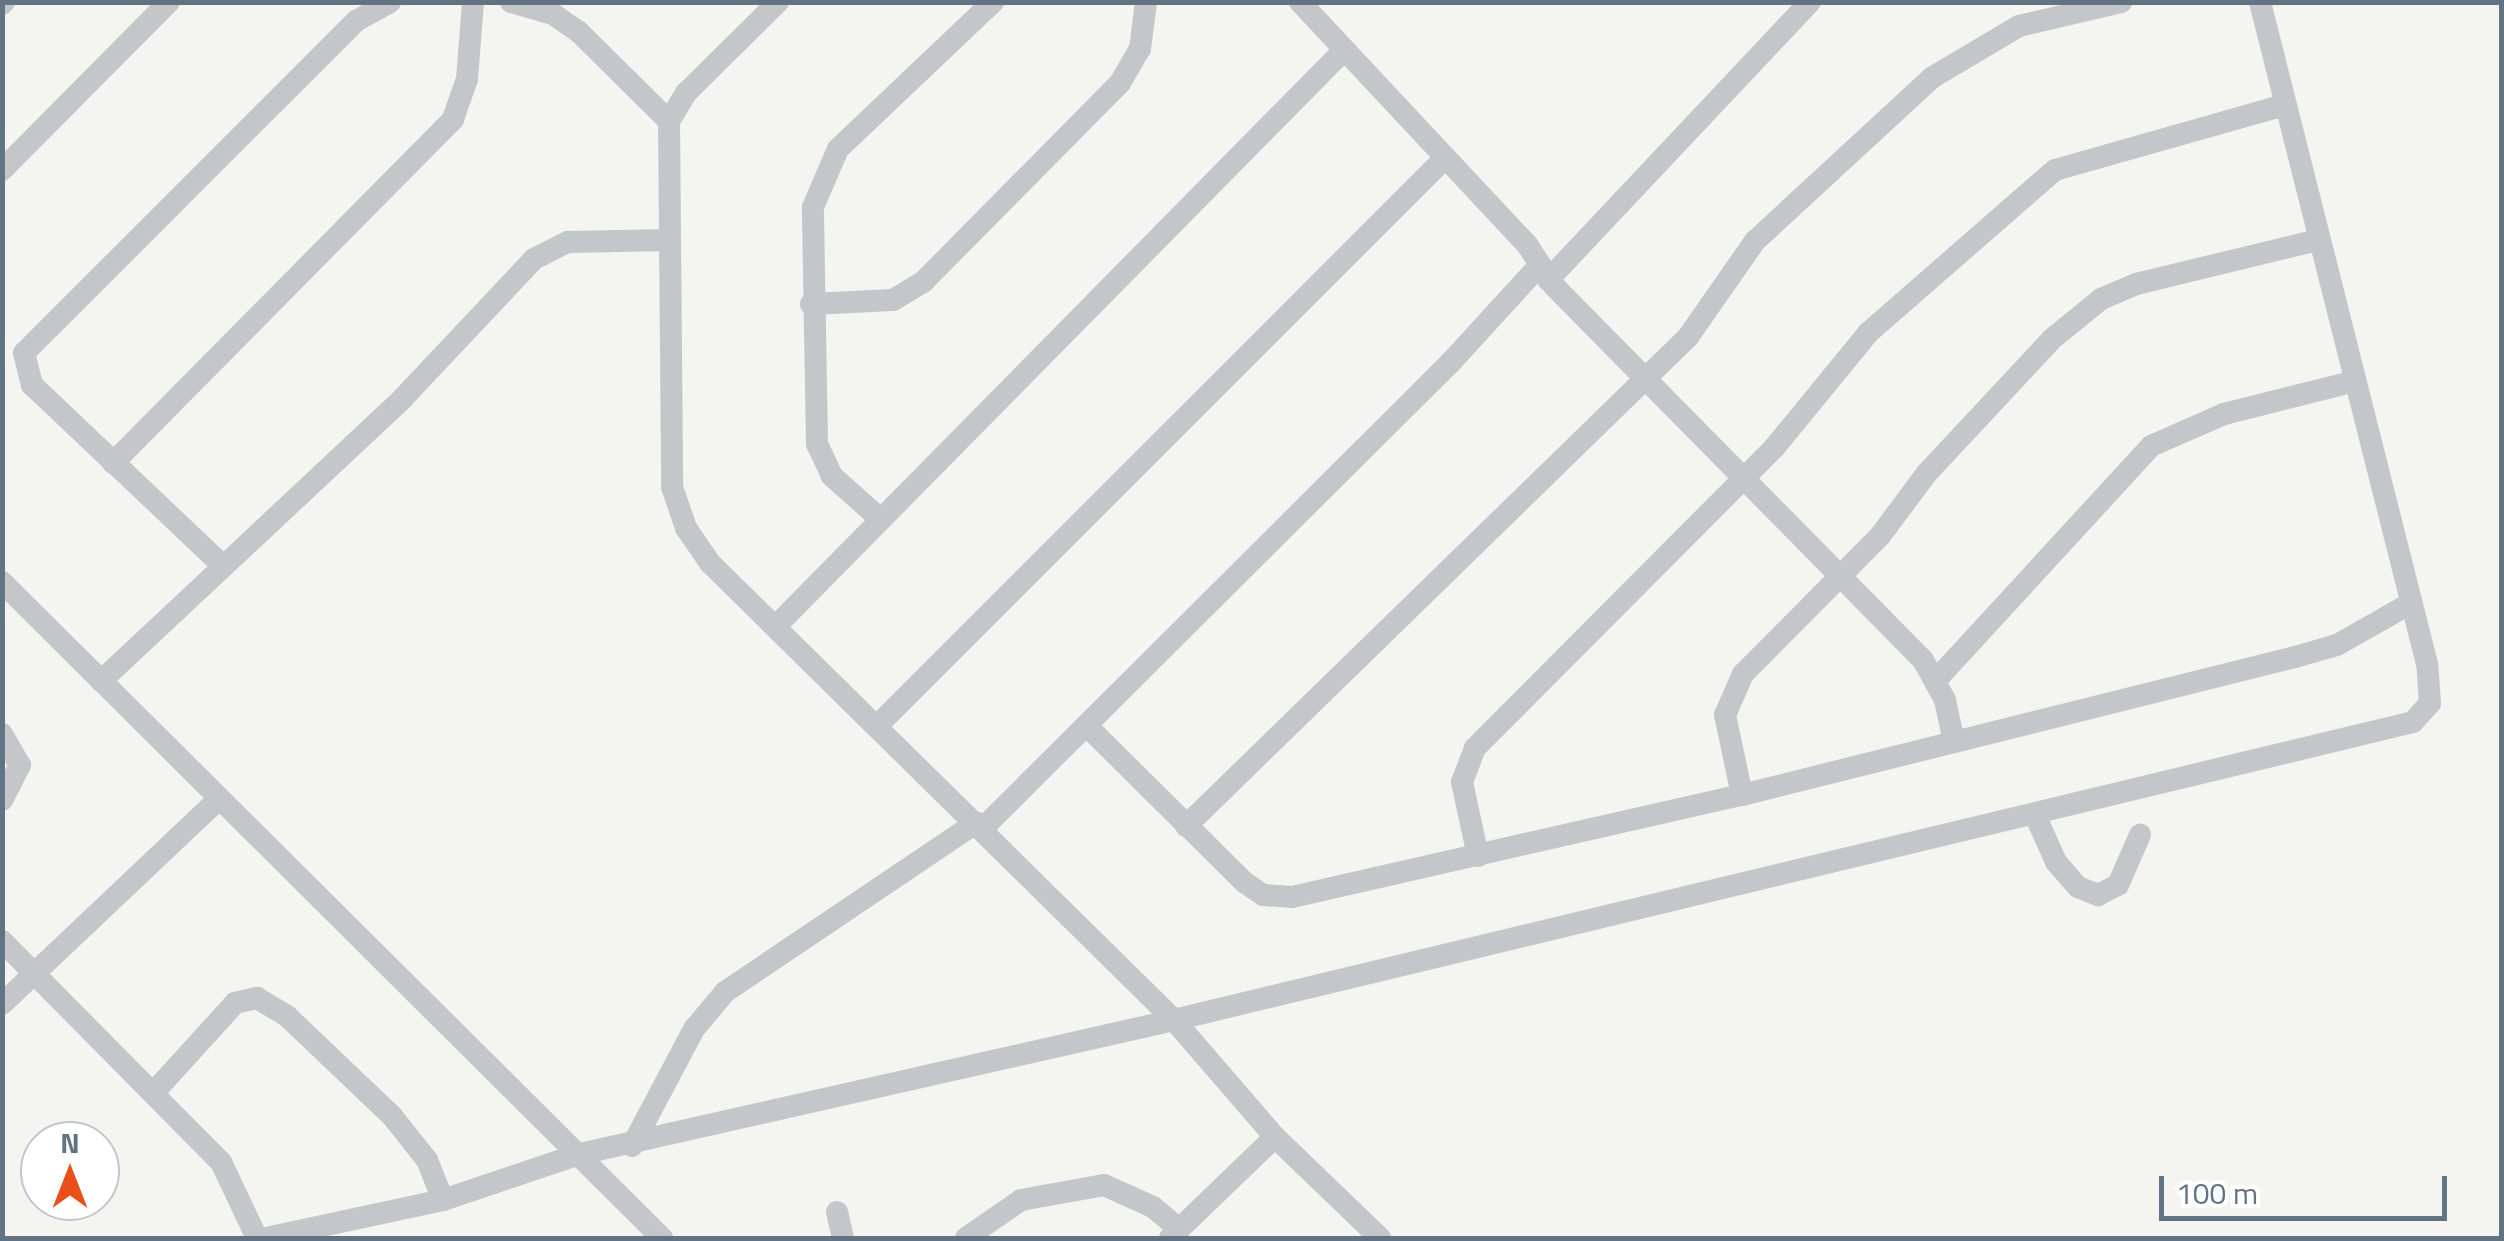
<!DOCTYPE html>
<html>
<head>
<meta charset="utf-8">
<style>
  body { margin:0 }
  #map { position:relative; width:2504px; height:1241px; overflow:hidden; background:#f4f5f0; font-family:"Titillium Web",sans-serif }
  div>[style] { position:absolute }
  [style*='--x'] { left:calc(var(--x)*1px); top:calc(var(--y)*1px); width:calc(var(--w)*1px); rotate:calc(var(--a)*1deg) }
  .minor>* { height:22px; margin:-11px; padding:0 11px; transform-origin:11px; border-radius:11px; background:#c4c7ca }
  span { translate:-50% -50%; white-space:nowrap; text-align:center; line-height:1.15; -webkit-text-stroke:10px #fff; paint-order:stroke }
  .frame { position:absolute; inset:0; border:5px solid #627383; pointer-events:none }
  .north { position:absolute; left:20px; top:1121px; width:100px; height:100px; box-sizing:border-box; background:#fff; border:2px solid #c0c7cd; border-radius:50%; rotate:0deg; font-size:28px; font-weight:700; line-height:40px; text-align:center; color:#627383 }
  .north::after { content:''; display:block; margin:auto; width:35px; height:45px; background:#ea4f1a; clip-path:polygon(50% 0,100% 100%,50% 72%,0 100%) }
  .scale { position:absolute; left:2159px; top:1176px; width:288px; height:45px; box-sizing:border-box; border:5px solid #627383; border-top:0; padding-left:12px; font-size:30px; line-height:35px; white-space:nowrap; color:#627383; -webkit-text-stroke:8px #fff; paint-order:stroke }
</style>
</head>
<body>
<div id="map">
  <div class="minor">
    <i style="--x:511;--y:2;--w:44;--a:15.9"></i>
    <i style="--x:553;--y:14;--w:32;--a:35"></i>
    <i style="--x:579;--y:32;--w:127;--a:44.7"></i>
    <i style="--x:778;--y:2;--w:129;--a:135.3"></i>
    <i style="--x:686;--y:93;--w:33;--a:121"></i>
    <i style="--x:669;--y:121;--w:366;--a:89.5"></i>
    <i style="--x:672;--y:487;--w:43;--a:71.1"></i>
    <i style="--x:686;--y:528;--w:42;--a:55.6"></i>
    <i style="--x:710;--y:563;--w:651;--a:44.56"></i>
    <i style="--x:1174;--y:1020;--w:155;--a:49.2"></i>
    <i style="--x:1275;--y:1137;--w:146;--a:43.9"></i>
    <i style="--x:1300;--y:2;--w:334;--a:46.9"></i>
    <i style="--x:1528;--y:246;--w:48;--a:57"></i>
    <i style="--x:1554;--y:286;--w:525;--a:45.39"></i>
    <i style="--x:1923;--y:660;--w:46;--a:61.2"></i>
    <i style="--x:1945;--y:700;--w:43;--a:77.9"></i>
    <i style="--x:2;--y:4;--w:3;--a:-45"></i>
    <i style="--x:2;--y:170;--w:237;--a:-45.2"></i>
    <i style="--x:1548;--y:280;--w:382;--a:-46.7"></i>
    <i style="--x:811;--y:304;--w:82;--a:-2.8"></i>
    <i style="--x:893;--y:300;--w:35;--a:-31"></i>
    <i style="--x:923;--y:282;--w:280;--a:-45.3"></i>
    <i style="--x:1120;--y:83;--w:39;--a:-60"></i>
    <i style="--x:1140;--y:49;--w:47;--a:-82.7"></i>
    <i style="--x:113;--y:463;--w:484;--a:-45.3"></i>
    <i style="--x:453;--y:119;--w:42;--a:-70.7"></i>
    <i style="--x:467;--y:79;--w:77;--a:-85.5"></i>
    <i style="--x:878;--y:517;--w:62;--a:-138.3"></i>
    <i style="--x:832;--y:476;--w:35;--a:-115"></i>
    <i style="--x:817;--y:444;--w:237;--a:-91"></i>
    <i style="--x:813;--y:207;--w:63;--a:-66.7"></i>
    <i style="--x:838;--y:149;--w:214;--a:-43.5"></i>
    <i style="--x:222;--y:565;--w:262;--a:-136.5"></i>
    <i style="--x:32;--y:385;--w:33;--a:-104"></i>
    <i style="--x:24;--y:353;--w:470;--a:-45"></i>
    <i style="--x:356;--y:21;--w:39;--a:-29"></i>
    <i style="--x:2;--y:582;--w:931;--a:44.83"></i>
    <i style="--x:776;--y:626;--w:808;--a:-45.4"></i>
    <i style="--x:1936;--y:680;--w:318;--a:-47.4"></i>
    <i style="--x:2151;--y:446;--w:80;--a:-23.7"></i>
    <i style="--x:2224;--y:414;--w:135;--a:-14.1"></i>
    <i style="--x:101;--y:681;--w:414;--a:-43.1"></i>
    <i style="--x:403;--y:398;--w:191;--a:-46.7"></i>
    <i style="--x:534;--y:259;--w:38;--a:-27"></i>
    <i style="--x:568;--y:242;--w:101;--a:-1.1"></i>
    <i style="--x:879;--y:724;--w:799;--a:-45"></i>
    <i style="--x:1088;--y:727;--w:220;--a:44.8"></i>
    <i style="--x:1244;--y:882;--w:23;--a:34"></i>
    <i style="--x:1263;--y:895;--w:29;--a:4"></i>
    <i style="--x:1292;--y:897;--w:461;--a:-12.8"></i>
    <i style="--x:1742;--y:795;--w:570;--a:-14.01"></i>
    <i style="--x:2295;--y:657;--w:44;--a:-15.9"></i>
    <i style="--x:2337;--y:645;--w:85;--a:-29.6"></i>
    <i style="--x:2;--y:734;--w:36;--a:60"></i>
    <i style="--x:20;--y:765;--w:39;--a:117"></i>
    <i style="--x:1742;--y:795;--w:82;--a:-102"></i>
    <i style="--x:1725;--y:715;--w:45;--a:-66.3"></i>
    <i style="--x:1743;--y:674;--w:194;--a:-45.2"></i>
    <i style="--x:1880;--y:536;--w:79;--a:-53.3"></i>
    <i style="--x:1927;--y:473;--w:183;--a:-47"></i>
    <i style="--x:2052;--y:339;--w:63;--a:-39.2"></i>
    <i style="--x:2101;--y:299;--w:38;--a:-23"></i>
    <i style="--x:2136;--y:284;--w:187;--a:-13.6"></i>
    <i style="--x:2036;--y:817;--w:49;--a:66"></i>
    <i style="--x:2056;--y:862;--w:33;--a:49"></i>
    <i style="--x:2078;--y:887;--w:22;--a:22"></i>
    <i style="--x:2098;--y:895;--w:22;--a:-27"></i>
    <i style="--x:2118;--y:885;--w:55;--a:-66.3"></i>
    <i style="--x:1186;--y:826;--w:701;--a:-44.25"></i>
    <i style="--x:1688;--y:337;--w:117;--a:-55.1"></i>
    <i style="--x:1755;--y:241;--w:242;--a:-42.7"></i>
    <i style="--x:1933;--y:77;--w:100;--a:-30.7"></i>
    <i style="--x:2019;--y:26;--w:105;--a:-13.2"></i>
    <i style="--x:982;--y:829;--w:662;--a:-44.88"></i>
    <i style="--x:1451;--y:362;--w:132;--a:-47.5"></i>
    <i style="--x:1478;--y:856;--w:76;--a:-102.2"></i>
    <i style="--x:1462;--y:782;--w:36;--a:-69"></i>
    <i style="--x:1475;--y:748;--w:424;--a:-45.1"></i>
    <i style="--x:1774;--y:448;--w:149;--a:-50.7"></i>
    <i style="--x:1868;--y:333;--w:248;--a:-41.1"></i>
    <i style="--x:2055;--y:170;--w:238;--a:-15.8"></i>
    <i style="--x:2;--y:941;--w:311;--a:45.3"></i>
    <i style="--x:221;--y:1162;--w:84;--a:64.7"></i>
    <i style="--x:2;--y:1004;--w:299;--a:-43.4"></i>
    <i style="--x:155;--y:1091;--w:119;--a:-47.7"></i>
    <i style="--x:235;--y:1003;--w:23;--a:-13"></i>
    <i style="--x:257;--y:998;--w:35;--a:31"></i>
    <i style="--x:287;--y:1016;--w:145;--a:43.6"></i>
    <i style="--x:392;--y:1116;--w:56;--a:51.5"></i>
    <i style="--x:427;--y:1160;--w:43;--a:68.2"></i>
    <i style="--x:632;--y:1146;--w:132;--a:-62.1"></i>
    <i style="--x:694;--y:1029;--w:48;--a:-50"></i>
    <i style="--x:725;--y:992;--w:303;--a:-34"></i>
    <i style="--x:837;--y:1212;--w:27;--a:77"></i>
    <i style="--x:266;--y:1238;--w:181;--a:-12.1"></i>
    <i style="--x:443;--y:1200;--w:145;--a:-18.6"></i>
    <i style="--x:580;--y:1154;--w:609;--a:-12.71"></i>
    <i style="--x:1174;--y:1020;--w:1274;--a:-13.52"></i>
    <i style="--x:2413;--y:722;--w:25;--a:-48"></i>
    <i style="--x:2430;--y:703;--w:39;--a:-94"></i>
    <i style="--x:2427;--y:664;--w:683;--a:-104.16"></i>
    <i style="--x:966;--y:1238;--w:67;--a:-34.6"></i>
    <i style="--x:1021;--y:1200;--w:84;--a:-10.2"></i>
    <i style="--x:1104;--y:1185;--w:54;--a:24.2"></i>
    <i style="--x:1153;--y:1207;--w:34;--a:40"></i>
    <i style="--x:1170;--y:1238;--w:146;--a:-43.9"></i>
  </div>
  <div class="frame"></div>
  <div class="north">N</div>
  <div class="scale">100 m</div>
</div>
</body>
</html>
